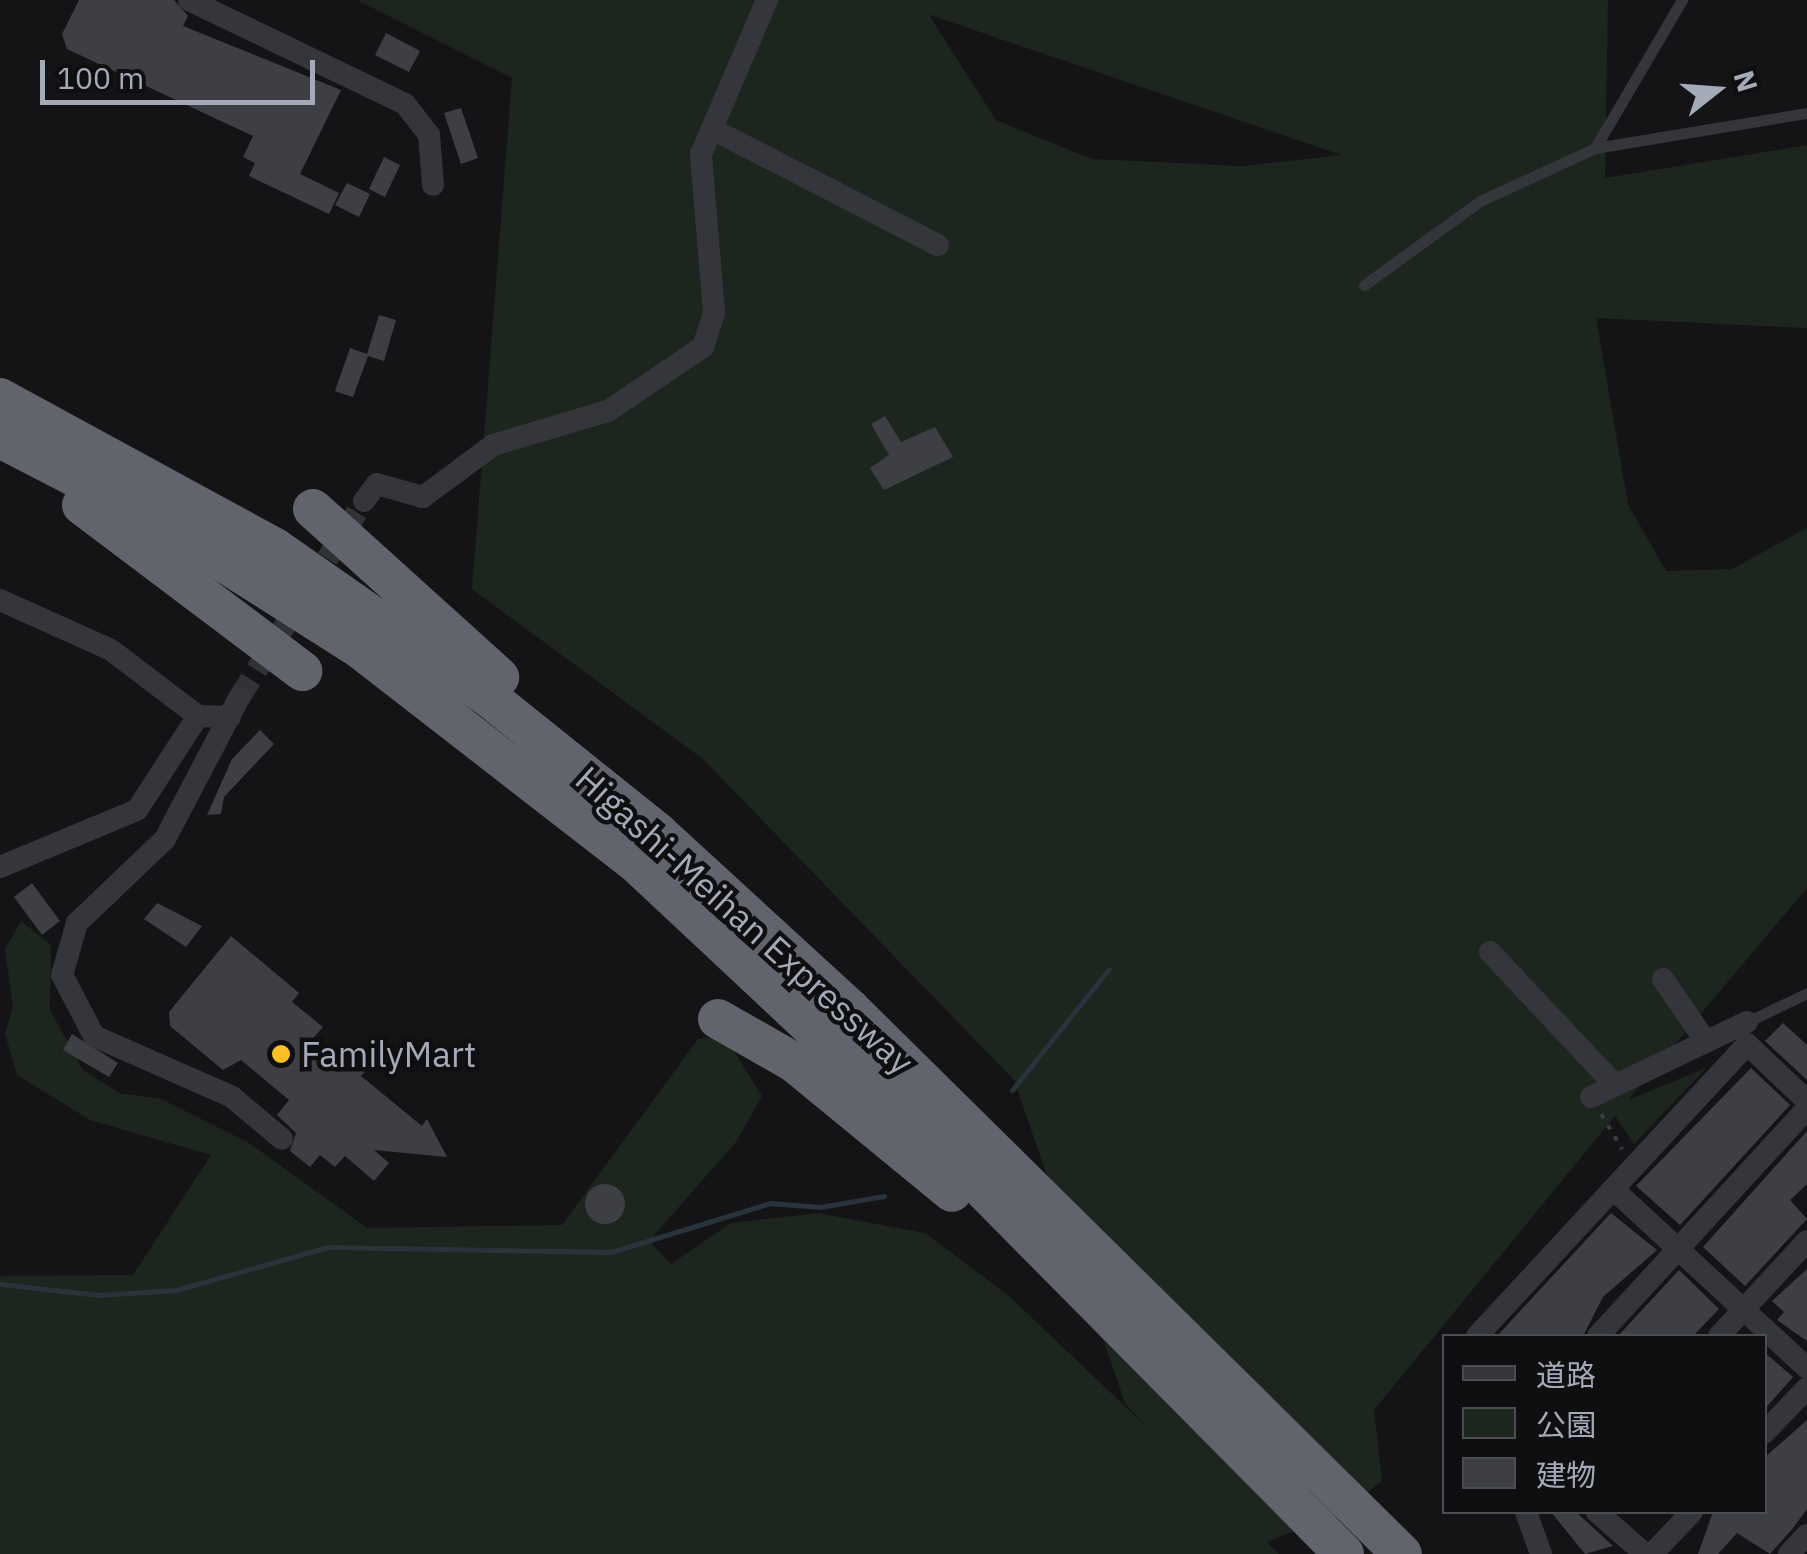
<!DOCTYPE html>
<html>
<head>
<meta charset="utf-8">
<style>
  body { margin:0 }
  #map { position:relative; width:1807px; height:1554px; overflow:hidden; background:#141416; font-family:"IBM Plex Sans","Noto Sans JP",sans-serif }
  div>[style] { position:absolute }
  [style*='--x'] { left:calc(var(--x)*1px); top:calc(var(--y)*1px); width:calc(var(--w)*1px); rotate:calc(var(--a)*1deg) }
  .green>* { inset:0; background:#1c251e }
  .stream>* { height:5px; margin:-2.5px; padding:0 2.5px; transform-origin:2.5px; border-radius:2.5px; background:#29333b }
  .building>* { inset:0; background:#3e3f44 }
  .round { border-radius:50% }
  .minor-tunnel>* { height:22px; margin-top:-11px; transform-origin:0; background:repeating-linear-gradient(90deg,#313236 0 22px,transparent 0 33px) }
  .path>* { height:4px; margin-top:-2px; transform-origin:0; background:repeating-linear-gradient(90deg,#3b3d43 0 5px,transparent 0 13px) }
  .service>* { height:11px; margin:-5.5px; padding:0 5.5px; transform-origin:5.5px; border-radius:5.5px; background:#35363c }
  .minor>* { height:22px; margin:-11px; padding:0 11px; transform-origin:11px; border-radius:11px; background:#35363c }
  .motorway>* { height:40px; margin:-20px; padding:0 20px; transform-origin:20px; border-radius:20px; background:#61636d }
  .dots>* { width:28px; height:28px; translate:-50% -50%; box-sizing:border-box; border:5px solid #0f0f11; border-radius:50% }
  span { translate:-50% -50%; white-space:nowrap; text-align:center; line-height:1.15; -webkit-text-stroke:9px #0f0f11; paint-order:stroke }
  .street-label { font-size:35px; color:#a5aab8 }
  .poi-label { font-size:35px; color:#a5aab8 }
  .left { translate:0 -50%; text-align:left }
  .legend { position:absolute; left:1442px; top:1334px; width:325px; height:180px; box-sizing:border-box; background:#0f0f11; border:2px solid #4b4d54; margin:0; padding:12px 18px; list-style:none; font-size:30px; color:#a5aab8 }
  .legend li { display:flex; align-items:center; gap:20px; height:50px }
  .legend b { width:50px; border:2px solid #4b4d54 }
  .north { position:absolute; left:1667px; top:40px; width:100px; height:100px; -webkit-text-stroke:8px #0f0f11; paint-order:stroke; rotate:73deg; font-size:28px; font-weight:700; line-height:40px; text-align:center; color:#a5aab8 }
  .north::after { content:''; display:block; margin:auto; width:35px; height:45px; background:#a5aab8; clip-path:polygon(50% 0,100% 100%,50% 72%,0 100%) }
  .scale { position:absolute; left:40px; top:60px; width:275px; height:45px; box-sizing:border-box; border:5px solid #a5aab8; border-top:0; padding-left:12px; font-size:30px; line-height:35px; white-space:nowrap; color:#a5aab8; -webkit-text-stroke:8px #0f0f11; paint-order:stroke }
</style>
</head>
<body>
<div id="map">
  <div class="green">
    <i style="clip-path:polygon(evenodd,357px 0,1608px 0,1605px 178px,1807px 145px,1807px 328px,1596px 318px,1628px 504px,1666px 571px,1732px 569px,1807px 528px,1807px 888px,1628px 1100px,1706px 1068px,1634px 1144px,1615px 1116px,1374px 1410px,1382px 1481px,1343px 1511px,1267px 1542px,1279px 1554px,0 1554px,0 1276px,133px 1275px,211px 1155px,90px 1120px,17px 1075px,5px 1034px,13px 1007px,5px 949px,21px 921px,51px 945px,50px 1010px,83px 1070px,119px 1093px,161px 1099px,249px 1143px,367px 1228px,562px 1225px,698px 1039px,724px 1035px,762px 1096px,736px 1142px,649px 1241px,671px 1264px,731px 1223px,818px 1213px,925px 1233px,1009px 1296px,1148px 1428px,1125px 1403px,1014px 1080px,703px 759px,472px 589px,512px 78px,357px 0,929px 15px,930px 15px,1341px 155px,1243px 166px,1092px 159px,996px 120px,929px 15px)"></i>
  </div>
  <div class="stream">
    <i style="--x:1012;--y:1090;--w:155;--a:-51.3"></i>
    <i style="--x:0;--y:1284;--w:99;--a:6.4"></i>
    <i style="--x:98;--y:1295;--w:78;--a:-3.7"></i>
    <i style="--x:176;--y:1290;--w:158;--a:-15.8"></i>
    <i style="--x:328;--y:1247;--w:283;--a:1"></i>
    <i style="--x:611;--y:1252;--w:166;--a:-17.1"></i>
    <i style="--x:770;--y:1203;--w:50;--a:4.6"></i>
    <i style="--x:820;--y:1207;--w:65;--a:-9.8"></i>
  </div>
  <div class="building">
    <i style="clip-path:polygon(79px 0,174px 0,188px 16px,183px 26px,341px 90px,300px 174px,339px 193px,329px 214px,249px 176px,255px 163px,243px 157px,253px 136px,67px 49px,62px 34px)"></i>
    <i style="clip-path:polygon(386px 33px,420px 51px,409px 72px,375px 55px)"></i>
    <i style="clip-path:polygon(461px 108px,478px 158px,461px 164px,444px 113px)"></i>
    <i style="clip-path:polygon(384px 157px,400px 165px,385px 197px,369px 189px)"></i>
    <i style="clip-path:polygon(347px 183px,370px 194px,359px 217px,335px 205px)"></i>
    <i style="clip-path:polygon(379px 315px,396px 320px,384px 361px,368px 356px,353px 397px,335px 391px,350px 348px,367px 354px)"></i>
    <i style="clip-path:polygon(885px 416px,901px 442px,935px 427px,953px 457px,884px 490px,870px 468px,889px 455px,871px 424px)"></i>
    <i style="clip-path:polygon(260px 730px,274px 744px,224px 797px,221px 814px,207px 815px,232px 759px)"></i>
    <i style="clip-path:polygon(32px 883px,60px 921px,42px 935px,14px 897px)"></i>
    <i style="clip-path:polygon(157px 903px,202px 926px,186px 947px,144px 919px)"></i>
    <i style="clip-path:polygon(231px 936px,299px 993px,292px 1002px,323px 1027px,314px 1037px,345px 1063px,351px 1055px,367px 1069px,361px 1076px,422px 1126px,427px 1119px,447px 1157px,374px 1150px,389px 1163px,374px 1181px,345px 1156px,335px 1167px,320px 1155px,310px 1167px,290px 1151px,296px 1133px,277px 1115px,289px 1100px,241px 1060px,223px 1070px,170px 1026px,169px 1012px)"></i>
    <i style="clip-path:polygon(1783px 1023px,1807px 1045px,1807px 1080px,1765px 1041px)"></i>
    <i style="clip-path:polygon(72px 1034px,118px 1063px,109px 1077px,63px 1050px)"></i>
    <i style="clip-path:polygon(1751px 1068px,1790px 1105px,1680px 1225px,1636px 1186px)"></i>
    <i style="clip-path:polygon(1807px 1131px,1807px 1184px,1790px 1200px,1807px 1219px,1745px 1286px,1703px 1247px)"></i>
    <i class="round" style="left:585px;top:1184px;width:40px;height:40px"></i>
    <i style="clip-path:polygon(1611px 1213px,1657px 1250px,1603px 1297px,1583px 1336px,1497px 1336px)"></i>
    <i style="clip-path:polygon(1807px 1269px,1807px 1341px,1777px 1320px,1784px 1312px,1772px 1301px)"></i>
    <i style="clip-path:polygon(1679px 1270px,1719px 1309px,1693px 1336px,1618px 1336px)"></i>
    <i style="clip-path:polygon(1764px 1352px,1793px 1377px,1764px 1410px)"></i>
    <i style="clip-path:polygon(1807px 1420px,1807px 1509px,1793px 1528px,1770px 1554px,1737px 1533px,1718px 1554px,1698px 1554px,1713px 1512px,1764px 1512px,1764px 1458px)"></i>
    <i style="clip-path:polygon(1551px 1512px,1576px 1512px,1613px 1546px,1585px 1554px)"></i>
  </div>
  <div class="minor-tunnel">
    <i style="--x:239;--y:698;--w:233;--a:-57.6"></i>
  </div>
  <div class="path">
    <i style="--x:1601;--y:1114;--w:41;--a:59"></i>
  </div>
  <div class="service">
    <i style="--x:1595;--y:148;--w:172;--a:-59.6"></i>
    <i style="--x:1364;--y:285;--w:143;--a:-35.9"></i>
    <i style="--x:1480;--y:201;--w:127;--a:-24.7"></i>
    <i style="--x:1595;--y:148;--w:215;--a:-9.4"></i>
    <i style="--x:1747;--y:1022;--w:67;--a:-25.8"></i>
  </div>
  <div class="minor">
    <i style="--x:189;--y:0;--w:240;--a:25.7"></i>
    <i style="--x:405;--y:104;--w:39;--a:52"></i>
    <i style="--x:429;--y:135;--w:50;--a:85.4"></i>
    <i style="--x:712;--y:129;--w:254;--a:27.2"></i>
    <i style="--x:364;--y:501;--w:21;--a:-53"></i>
    <i style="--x:377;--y:484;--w:48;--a:15.8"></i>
    <i style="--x:423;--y:497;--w:87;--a:-36.6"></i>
    <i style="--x:493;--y:445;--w:120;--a:-16.5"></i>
    <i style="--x:608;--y:411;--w:115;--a:-34"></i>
    <i style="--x:703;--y:347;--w:36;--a:-72"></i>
    <i style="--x:714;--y:313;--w:160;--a:-94.7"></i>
    <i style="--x:701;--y:154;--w:168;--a:-66.8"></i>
    <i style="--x:0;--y:600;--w:122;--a:24.2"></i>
    <i style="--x:111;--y:650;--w:109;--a:37.2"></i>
    <i style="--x:198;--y:716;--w:32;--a:2"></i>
    <i style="--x:239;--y:698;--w:159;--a:117.7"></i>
    <i style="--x:165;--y:839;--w:122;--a:136.3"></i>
    <i style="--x:77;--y:923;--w:54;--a:106.1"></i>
    <i style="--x:62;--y:975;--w:69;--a:62.3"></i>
    <i style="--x:94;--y:1036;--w:151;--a:23.8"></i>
    <i style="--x:232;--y:1097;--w:65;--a:40"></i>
    <i style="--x:0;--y:867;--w:148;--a:-22.6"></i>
    <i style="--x:137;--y:810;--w:112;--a:-57"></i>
    <i style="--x:1490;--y:952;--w:183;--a:46.8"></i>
    <i style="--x:1663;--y:979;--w:76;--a:55.7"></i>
    <i style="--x:1591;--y:1097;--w:173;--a:-25.7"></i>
    <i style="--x:1613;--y:1189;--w:264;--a:42.7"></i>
    <i style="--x:1477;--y:1336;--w:398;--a:-47.2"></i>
    <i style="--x:1747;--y:1044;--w:83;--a:43.5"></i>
    <i style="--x:1598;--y:1336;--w:309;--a:-47.4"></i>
    <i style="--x:1719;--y:1336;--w:129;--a:-47.2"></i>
    <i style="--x:1764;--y:1433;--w:62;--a:-46.3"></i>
    <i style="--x:1526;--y:1512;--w:45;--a:70.3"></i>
    <i style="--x:1597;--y:1512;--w:64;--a:41.2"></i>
    <i style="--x:1652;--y:1554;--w:58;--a:-46.4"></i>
    <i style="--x:1789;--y:1554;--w:26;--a:-47"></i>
  </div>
  <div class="motorway">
    <i style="--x:0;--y:398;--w:313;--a:28.6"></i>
    <i style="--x:275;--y:548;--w:257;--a:34.9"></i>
    <i style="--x:486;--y:695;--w:221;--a:38.7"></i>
    <i style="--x:658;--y:833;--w:259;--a:42.5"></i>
    <i style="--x:849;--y:1008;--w:777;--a:44.64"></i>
    <i style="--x:0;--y:438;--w:170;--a:27.3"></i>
    <i style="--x:151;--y:516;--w:246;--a:32.4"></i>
    <i style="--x:359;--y:648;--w:349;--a:37.8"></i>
    <i style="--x:635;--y:862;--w:458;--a:43.1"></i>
    <i style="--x:969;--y:1175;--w:533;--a:45.3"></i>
    <i style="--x:82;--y:505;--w:276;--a:37"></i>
    <i style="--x:313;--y:509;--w:251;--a:42.1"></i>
    <i style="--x:718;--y:1019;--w:89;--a:29.7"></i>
    <i style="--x:795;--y:1063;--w:203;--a:39.4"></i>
  </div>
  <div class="dots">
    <i style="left:281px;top:1054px;background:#ffc024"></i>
  </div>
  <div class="street-label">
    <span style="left:745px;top:920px;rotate:42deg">Higashi-Meihan Expressway</span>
  </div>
  <div class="poi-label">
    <span class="left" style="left:301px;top:1054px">FamilyMart</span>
  </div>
  <ul class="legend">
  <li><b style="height:12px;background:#35363c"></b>道路</li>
  <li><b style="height:28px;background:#1c251e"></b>公園</li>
  <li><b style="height:28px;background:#3e3f44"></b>建物</li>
  </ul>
  <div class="north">N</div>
  <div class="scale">100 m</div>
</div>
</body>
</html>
